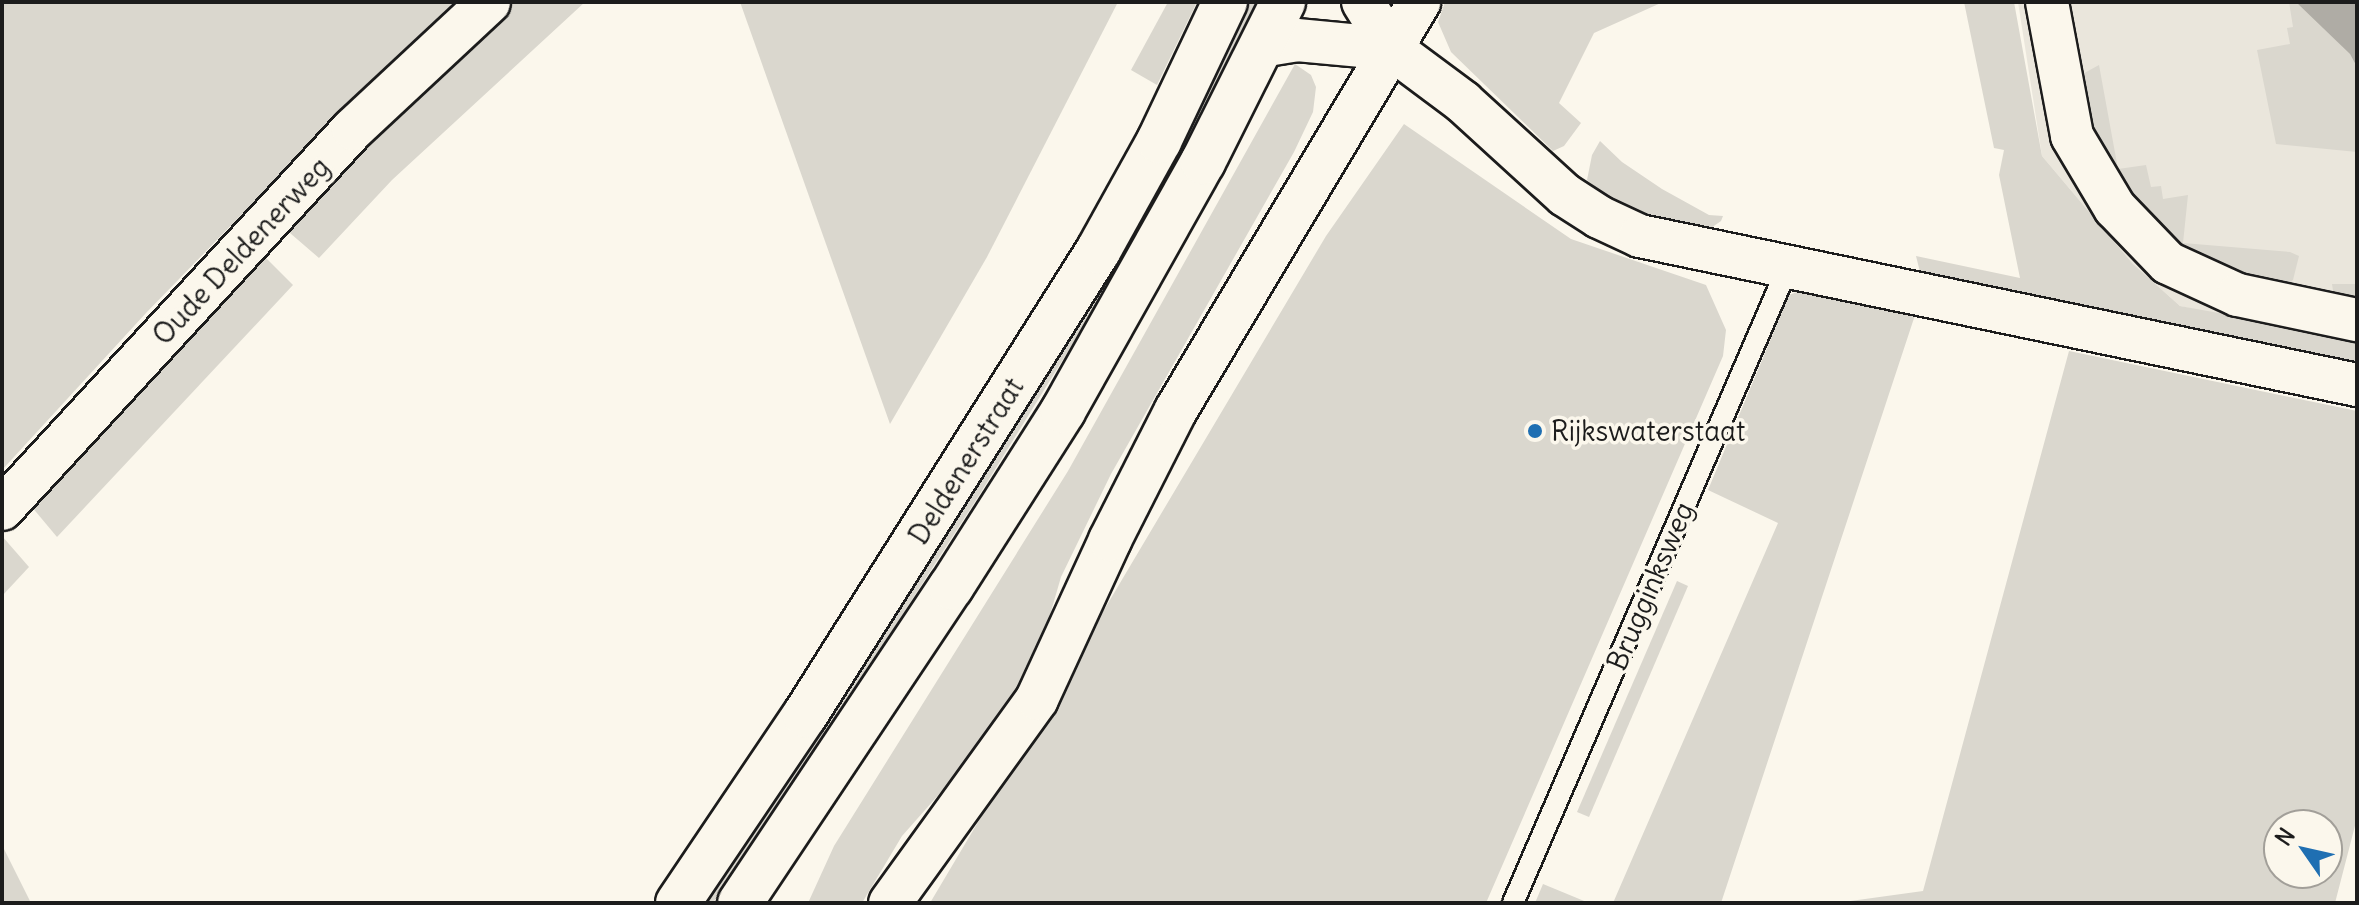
<!DOCTYPE html>
<html>
<head>
<meta charset="utf-8">
<style>
  body { margin:0 }
  #map { position:relative; width:2359px; height:905px; overflow:hidden; background:#fbf7ec; font-family:Delius,sans-serif }
  div>[style] { position:absolute }
  [style*='--x'] { left:calc(var(--x)*1px); top:calc(var(--y)*1px); width:calc(var(--w)*1px); rotate:calc(var(--a)*1deg) }
  .built>* { inset:0; background:#eae6dc }
  .green>* { inset:0; background:#dad7ce }
  .water>* { inset:0; background:#afaca5 }
  .roads { filter:drop-shadow(2px 0 #1c1c1c) drop-shadow(-2px 0 #1c1c1c) drop-shadow(0 2px #1c1c1c) drop-shadow(0 -2px #1c1c1c) }
  .service>* { height:20px; margin:-10px; padding:0 10px; transform-origin:10px; border-radius:10px; background:#fbf7ec }
  .minor>* { height:42px; margin:-21px; padding:0 21px; transform-origin:21px; border-radius:21px; background:#fbf7ec }
  .primary>* { height:44px; margin:-22px; padding:0 22px; transform-origin:22px; border-radius:22px; background:#fbf7ec }
  .dots>* { width:22px; height:22px; translate:-50% -50%; box-sizing:border-box; border:4px solid #fbf7ec; border-radius:50% }
  span { translate:-50% -50%; white-space:nowrap; text-align:center; line-height:1.15; -webkit-text-stroke:7px #fbf7ec; paint-order:stroke }
  .street-label { font-size:28px; color:#1c1c1c }
  .poi-label { font-size:28px; color:#1c1c1c }
  .left { translate:0 -50%; text-align:left }
  .frame { position:absolute; inset:0; border:4px solid #1c1c1c; pointer-events:none }
  .north { position:absolute; left:2263px; top:809px; width:80px; height:80px; box-sizing:border-box; background:#fbf7ec; border:2px solid #a29f99; border-radius:50%; rotate:304deg; font-size:22px; font-weight:700; line-height:32px; text-align:center; color:#1c1c1c }
  .north::after { content:''; display:block; margin:auto; width:28px; height:36px; background:#1f6fb2; clip-path:polygon(50% 0,100% 100%,50% 72%,0 100%) }
</style>
</head>
<body>
<div id="map">
  <div class="built">
    <i style="clip-path:polygon(2018px 2px,2357px 2px,2357px 345px,2180px 306px,2133px 264px,2042px 156px)"></i>
  </div>
  <div class="green">
    <i style="clip-path:polygon(2px 2px,463px 2px,376px 78px,315px 139px,146px 313px,2px 470px)"></i>
    <i style="clip-path:polygon(515px 2px,585px 2px,392px 180px,319px 258px,283px 227px,359px 146px)"></i>
    <i style="clip-path:polygon(740px 2px,1118px 2px,987px 257px,890px 424px)"></i>
    <i style="clip-path:polygon(1168px 2px,1197px 2px,1157px 85px,1131px 70px)"></i>
    <i style="clip-path:polygon(1244px 2px,1257px 2px,1141px 233px,978px 497px,809px 760px,713px 903px,701px 903px)"></i>
    <i style="clip-path:polygon(1445px 2px,1663px 2px,1594px 33px,1559px 103px,1581px 123px,1564px 146px,1553px 151px,1451px 52px,1438px 22px)"></i>
    <i style="clip-path:polygon(1964px 2px,2014px 2px,2042px 156px,2133px 264px,2180px 306px,2357px 338px,2357px 370px,1921px 276px,1916px 256px,2020px 278px,1999px 175px,2004px 150px,1994px 148px)"></i>
    <i style="clip-path:polygon(2289px 2px,2296px 2px,2306px 9px,2350px 54px,2357px 67px,2357px 152px,2276px 144px,2257px 50px,2290px 44px,2287px 28px,2293px 27px)"></i>
    <i style="clip-path:polygon(1295px 64px,1311px 75px,1316px 87px,1313px 112px,1294px 152px,1111px 474px,1061px 577px,1033px 673px,1003px 722px,902px 836px,862px 903px,808px 903px,834px 846px,1068px 471px)"></i>
    <i style="clip-path:polygon(2099px 65px,2118px 169px,2146px 165px,2151px 187px,2161px 186px,2163px 199px,2188px 195px,2183px 243px,2290px 252px,2299px 256px,2293px 280px,2286px 285px,2254px 281px,2174px 256px,2099px 166px,2077px 77px)"></i>
    <i style="clip-path:polygon(1404px 124px,1571px 239px,1706px 285px,1726px 330px,1723px 356px,1486px 903px,930px 903px,1326px 236px)"></i>
    <i style="clip-path:polygon(1600px 141px,1622px 162px,1662px 189px,1709px 215px,1723px 216px,1721px 221px,1708px 230px,1632px 211px,1610px 200px,1587px 180px,1592px 155px)"></i>
    <i style="clip-path:polygon(260px 252px,293px 285px,57px 537px,26px 500px)"></i>
    <i style="clip-path:polygon(1818px 284px,1919px 303px,1721px 903px,1613px 903px,1778px 523px,1708px 490px,1789px 295px)"></i>
    <i style="clip-path:polygon(2332px 284px,2357px 284px,2357px 304px,2334px 297px)"></i>
    <i style="clip-path:polygon(evenodd,2069px 351px,2357px 411px,2357px 818px,2335px 903px,1836px 903px,1923px 891px,2069px 351px,2279px 825px,2327px 825px,2327px 873px,2279px 873px,2279px 825px)"></i>
    <i style="clip-path:polygon(2px 536px,29px 567px,2px 596px)"></i>
    <i style="clip-path:polygon(1677px 581px,1688px 586px,1589px 817px,1577px 812px)"></i>
    <i style="clip-path:polygon(2px 845px,31px 903px,2px 903px)"></i>
    <i style="clip-path:polygon(1543px 884px,1589px 903px,1535px 903px)"></i>
  </div>
  <div class="water">
    <i style="clip-path:polygon(2296px 2px,2357px 2px,2357px 67px,2350px 54px)"></i>
  </div>
  <div class="roads">
    <div class="service">
      <i style="--x:1513;--y:903;--w:691;--a:-66.63"></i>
    </div>
    <div class="minor">
      <i style="--x:1363;--y:2;--w:55;--a:58.3"></i>
      <i style="--x:1392;--y:49;--w:89;--a:36.7"></i>
      <i style="--x:1463;--y:102;--w:138;--a:42.4"></i>
      <i style="--x:1565;--y:195;--w:40;--a:32.9"></i>
      <i style="--x:1599;--y:217;--w:45;--a:24.9"></i>
      <i style="--x:1640;--y:236;--w:732;--a:11.74"></i>
      <i style="--x:2047;--y:2;--w:136;--a:79.4"></i>
      <i style="--x:2072;--y:136;--w:84;--a:59.2"></i>
      <i style="--x:2115;--y:208;--w:76;--a:46.1"></i>
      <i style="--x:2168;--y:263;--w:77;--a:24.6"></i>
      <i style="--x:2238;--y:295;--w:122;--a:11.9"></i>
      <i style="--x:1261;--y:46;--w:36;--a:-9"></i>
      <i style="--x:1297;--y:40;--w:95;--a:5.4"></i>
      <i style="--x:2;--y:509;--w:517;--a:-47.27"></i>
      <i style="--x:353;--y:129;--w:186;--a:-43"></i>
      <i style="--x:890;--y:903;--w:251;--a:-54.2"></i>
      <i style="--x:1037;--y:699;--w:175;--a:-65.3"></i>
      <i style="--x:1110;--y:540;--w:146;--a:-63.1"></i>
      <i style="--x:1176;--y:410;--w:475;--a:-59.2"></i>
    </div>
    <div class="primary">
      <i style="--x:678;--y:903;--w:227;--a:-56"></i>
      <i style="--x:805;--y:715;--w:549;--a:-57.73"></i>
      <i style="--x:1098;--y:251;--w:126;--a:-61"></i>
      <i style="--x:1159;--y:141;--w:154;--a:-64.6"></i>
      <i style="--x:740;--y:903;--w:380;--a:-56.3"></i>
      <i style="--x:951;--y:587;--w:209;--a:-57.5"></i>
      <i style="--x:1063;--y:411;--w:286;--a:-60.7"></i>
      <i style="--x:1203;--y:162;--w:179;--a:-63.4"></i>
    </div>
  </div>
  <div class="dots">
    <i style="left:1535px;top:431px;background:#1f6fb2"></i>
  </div>
  <div class="street-label">
    <span style="left:241px;top:251px;rotate:-47deg">Oude Deldenerweg</span>
    <span style="left:966px;top:461px;rotate:-58deg">Deldenerstraat</span>
    <span style="left:1650px;top:586px;rotate:-67deg">Brugginksweg</span>
  </div>
  <div class="poi-label">
    <span class="left" style="left:1551px;top:431px">Rijkswaterstaat</span>
  </div>
  <div class="frame"></div>
  <div class="north">N</div>
</div>
</body>
</html>
